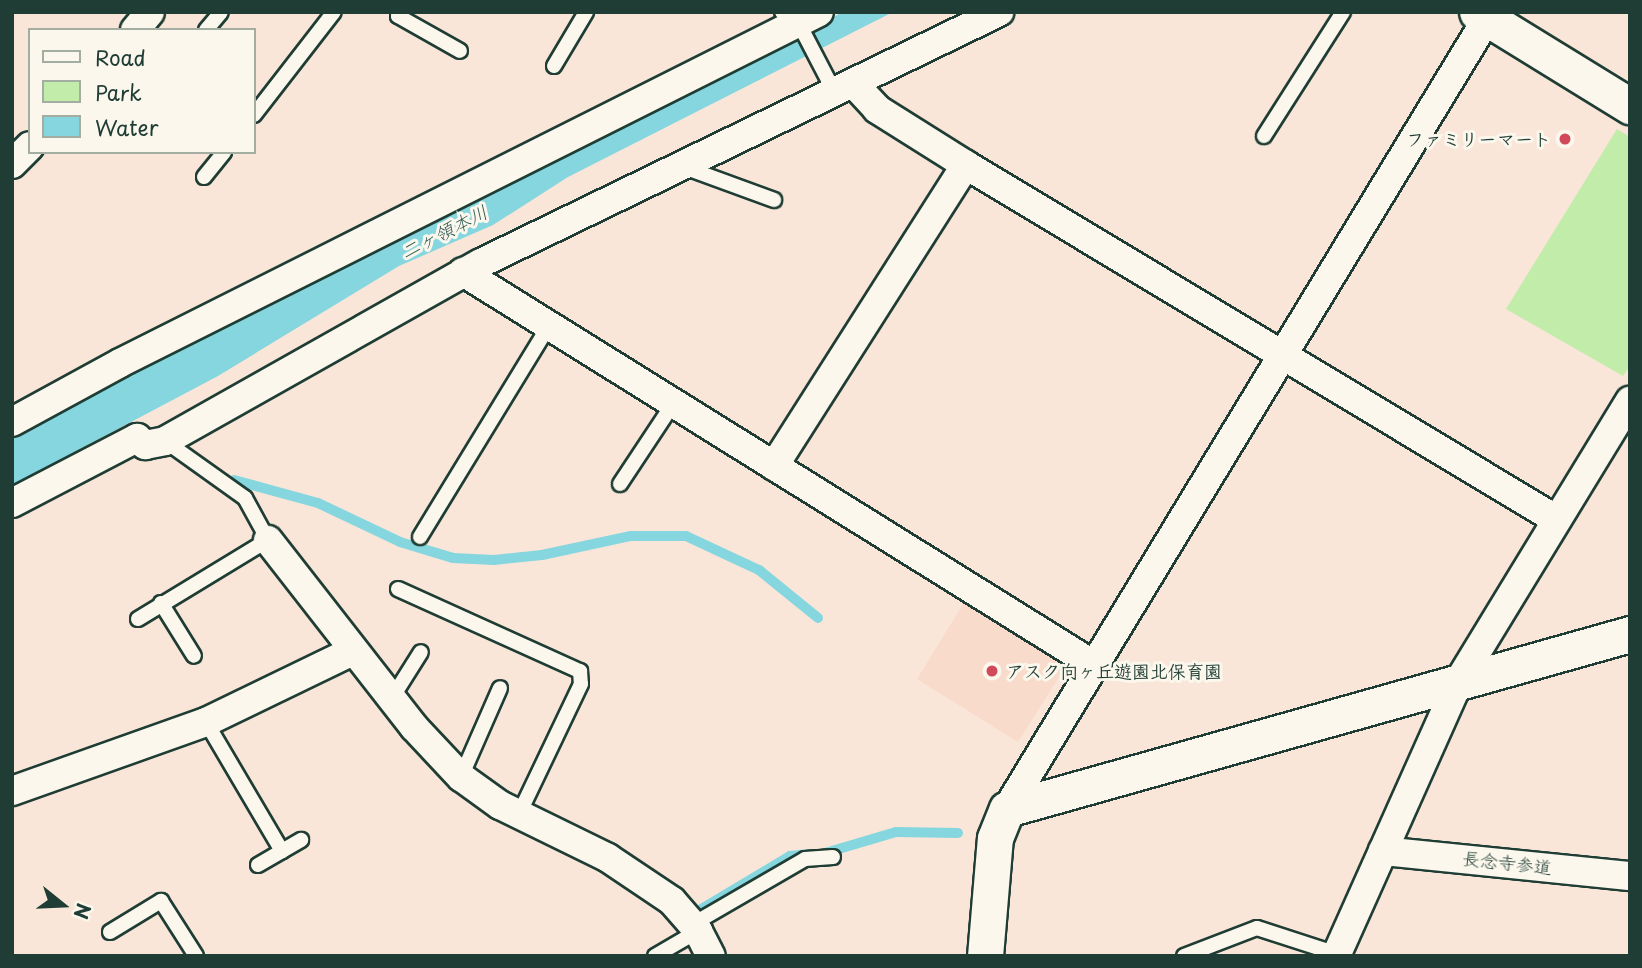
<!DOCTYPE html>
<html>
<head>
<meta charset="utf-8">
<style>
  body { margin:0 }
  #map { position:relative; width:1642px; height:968px; overflow:hidden; background:#f9e6d8; font-family:"Playpen Sans","Klee One",sans-serif }
  div>[style] { position:absolute }
  [style*='--x'] { left:calc(var(--x)*1px); top:calc(var(--y)*1px); width:calc(var(--w)*1px); rotate:calc(var(--a)*1deg) }
  .built>* { inset:0; background:#f8dbca }
  .green>* { inset:0; background:#c1eca9 }
  .water>* { inset:0; background:#85d6df }
  .stream>* { height:10px; margin:-5px; padding:0 5px; transform-origin:5px; border-radius:5px; background:#85d6df }
  .roads { filter:drop-shadow(2px 0 #1f3d34) drop-shadow(-2px 0 #1f3d34) drop-shadow(0 2px #1f3d34) drop-shadow(0 -2px #1f3d34) }
  .service>* { height:14px; margin:-7px; padding:0 7px; transform-origin:7px; border-radius:7px; background:#fbf7ec }
  .minor>* { height:28px; margin:-14px; padding:0 14px; transform-origin:14px; border-radius:14px; background:#fbf7ec }
  .tertiary>* { height:35px; margin:-17.5px; padding:0 17.5px; transform-origin:17.5px; border-radius:17.5px; background:#fbf7ec }
  .dots>* { width:19px; height:19px; translate:-50% -50%; box-sizing:border-box; border:4px solid #fbf7ec; border-radius:50% }
  span { translate:-50% -50%; white-space:nowrap; text-align:center; line-height:1.15; -webkit-text-stroke:6px #fbf7ec; paint-order:stroke }
  .poi-label { font-size:18px; color:#1f3d34; font-weight:700 }
  .right { translate:-100% -50%; text-align:right }
  .left { translate:0 -50%; text-align:left }
  .street-label { font-size:18px; color:#1f3d34 }
  .water-label { font-size:19px; color:#335c56; font-style:italic }
  .frame { position:absolute; inset:0; border:14px solid #1f3d34; pointer-events:none }
  .legend { position:absolute; left:28px; top:28px; width:228px; height:126px; box-sizing:border-box; background:#fbf7ec; border:2px solid #a3ada2; margin:0; padding:9px 12px; list-style:none; font-size:21px; color:#1f3d34 }
  .legend li { display:flex; align-items:center; gap:14px; height:35px }
  .legend b { width:35px; border:2px solid #a3ada2 }
  .north { position:absolute; left:28px; top:870px; width:70px; height:70px; -webkit-text-stroke:5px #fbf7ec; paint-order:stroke; rotate:108deg; font-size:19px; font-weight:700; line-height:28px; text-align:center; color:#1f3d34 }
  .north::after { content:''; display:block; margin:auto; width:24px; height:32px; background:#1f3d34; clip-path:polygon(50% 0,100% 100%,50% 72%,0 100%) }
</style>
</head>
<body>
<div id="map">
  <div class="built">
    <i style="clip-path:polygon(965px 601px,1068px 663px,1018px 742px,917px 679px)"></i>
  </div>
  <div class="green">
    <i style="clip-path:polygon(1617px 129px,1630px 137px,1630px 366px,1623px 376px,1506px 309px)"></i>
  </div>
  <div class="water">
    <i style="clip-path:polygon(843px 12px,893px 12px,568px 177px,493px 225px,399px 266px,218px 376px,12px 485px,12px 433px)"></i>
  </div>
  <div class="stream">
    <i style="--x:234;--y:480;--w:87;--a:15.3"></i>
    <i style="--x:318;--y:503;--w:91;--a:25.4"></i>
    <i style="--x:400;--y:542;--w:55;--a:16.8"></i>
    <i style="--x:453;--y:558;--w:41;--a:2.8"></i>
    <i style="--x:494;--y:560;--w:48;--a:-5.9"></i>
    <i style="--x:542;--y:555;--w:91;--a:-12.1"></i>
    <i style="--x:631;--y:536;--w:55;--a:0"></i>
    <i style="--x:686;--y:536;--w:81;--a:25"></i>
    <i style="--x:759;--y:570;--w:76;--a:39.1"></i>
    <i style="--x:825;--y:853;--w:74;--a:-16.5"></i>
    <i style="--x:896;--y:832;--w:62;--a:0.9"></i>
    <i style="--x:693;--y:914;--w:113;--a:-30.9"></i>
    <i style="--x:790;--y:856;--w:20;--a:-6"></i>
  </div>
  <div class="roads">
    <div class="service">
      <i style="--x:401;--y:12;--w:5;--a:127"></i>
      <i style="--x:398;--y:16;--w:71;--a:29.4"></i>
      <i style="--x:782;--y:12;--w:19;--a:32"></i>
      <i style="--x:798;--y:22;--w:80;--a:62.5"></i>
      <i style="--x:206;--y:30;--w:23;--a:-50"></i>
      <i style="--x:554;--y:66;--w:63;--a:-59.3"></i>
      <i style="--x:254;--y:115;--w:130;--a:-52.2"></i>
      <i style="--x:1264;--y:136;--w:147;--a:-57.5"></i>
      <i style="--x:684;--y:167;--w:96;--a:20.1"></i>
      <i style="--x:204;--y:177;--w:32;--a:-51"></i>
      <i style="--x:620;--y:484;--w:96;--a:-56.5"></i>
      <i style="--x:420;--y:537;--w:247;--a:-58.6"></i>
      <i style="--x:398;--y:589;--w:200;--a:24.3"></i>
      <i style="--x:580;--y:671;--w:13;--a:86"></i>
      <i style="--x:581;--y:684;--w:144;--a:115.5"></i>
      <i style="--x:161;--y:603;--w:62;--a:58.1"></i>
      <i style="--x:138;--y:619;--w:152;--a:-31.3"></i>
      <i style="--x:268;--y:540;--w:48;--a:-118.7"></i>
      <i style="--x:245;--y:498;--w:98;--a:-144.5"></i>
      <i style="--x:392;--y:698;--w:54;--a:-57.8"></i>
      <i style="--x:206;--y:722;--w:150;--a:59.5"></i>
      <i style="--x:461;--y:777;--w:97;--a:-66.3"></i>
      <i style="--x:258;--y:865;--w:50;--a:-30.2"></i>
      <i style="--x:693;--y:924;--w:129;--a:-30.1"></i>
      <i style="--x:805;--y:859;--w:28;--a:-4"></i>
      <i style="--x:110;--y:932;--w:60;--a:-31.3"></i>
      <i style="--x:161;--y:901;--w:65;--a:57.5"></i>
      <i style="--x:655;--y:956;--w:50;--a:-30.2"></i>
      <i style="--x:1184;--y:956;--w:78;--a:-21"></i>
      <i style="--x:1257;--y:928;--w:84;--a:18"></i>
    </div>
    <div class="minor">
      <i style="--x:135;--y:30;--w:23;--a:-50"></i>
      <i style="--x:855;--y:85;--w:33;--a:47"></i>
      <i style="--x:877;--y:109;--w:105;--a:32.2"></i>
      <i style="--x:966;--y:165;--w:689;--a:30.99"></i>
      <i style="--x:12;--y:164;--w:25;--a:-45"></i>
      <i style="--x:463;--y:272;--w:743;--a:31.92"></i>
      <i style="--x:12;--y:422;--w:123;--a:-28.6"></i>
      <i style="--x:120;--y:363;--w:782;--a:-26.66"></i>
      <i style="--x:774;--y:466;--w:357;--a:-57.5"></i>
      <i style="--x:12;--y:503;--w:141;--a:-27.5"></i>
      <i style="--x:137;--y:438;--w:11;--a:41"></i>
      <i style="--x:145;--y:445;--w:20;--a:-11"></i>
      <i style="--x:165;--y:441;--w:363;--a:-29.4"></i>
      <i style="--x:481;--y:263;--w:576;--a:-25.85"></i>
      <i style="--x:268;--y:540;--w:237;--a:52"></i>
      <i style="--x:414;--y:727;--w:69;--a:46.8"></i>
      <i style="--x:461;--y:777;--w:48;--a:35.7"></i>
      <i style="--x:500;--y:805;--w:120;--a:26.1"></i>
      <i style="--x:608;--y:858;--w:77;--a:33.9"></i>
      <i style="--x:672;--y:901;--w:40;--a:49"></i>
      <i style="--x:698;--y:931;--w:28;--a:63"></i>
      <i style="--x:12;--y:791;--w:206;--a:-19.6"></i>
      <i style="--x:206;--y:722;--w:163;--a:-25.8"></i>
      <i style="--x:1007;--y:809;--w:932;--a:-58.73"></i>
      <i style="--x:1383;--y:851;--w:248;--a:5.8"></i>
      <i style="--x:1336;--y:956;--w:303;--a:-65.9"></i>
      <i style="--x:1460;--y:679;--w:326;--a:-58.6"></i>
    </div>
    <div class="tertiary">
      <i style="--x:1477;--y:12;--w:180;--a:31.6"></i>
      <i style="--x:985;--y:956;--w:118;--a:-85.2"></i>
      <i style="--x:995;--y:838;--w:31;--a:-68"></i>
      <i style="--x:1007;--y:809;--w:647;--a:-15.69"></i>
    </div>
  </div>
  <div class="dots">
    <i style="left:1565px;top:139px;background:#d1495b"></i>
    <i style="left:992px;top:671px;background:#d1495b"></i>
  </div>
  <div class="poi-label">
    <span class="right" style="left:1551px;top:139px">ファミリーマート</span>
    <span class="left" style="left:1006px;top:671px">アスク向ヶ丘遊園北保育園</span>
  </div>
  <div class="street-label">
    <span style="left:1507px;top:863px;rotate:6deg">長念寺参道</span>
  </div>
  <div class="water-label">
    <span style="left:444px;top:232px;rotate:-27deg">二ヶ領本川</span>
  </div>
  <div class="frame"></div>
  <ul class="legend">
  <li><b style="height:9px;background:#fbf7ec"></b>Road</li>
  <li><b style="height:19px;background:#c1eca9"></b>Park</li>
  <li><b style="height:19px;background:#85d6df"></b>Water</li>
  </ul>
  <div class="north">N</div>
</div>
</body>
</html>
